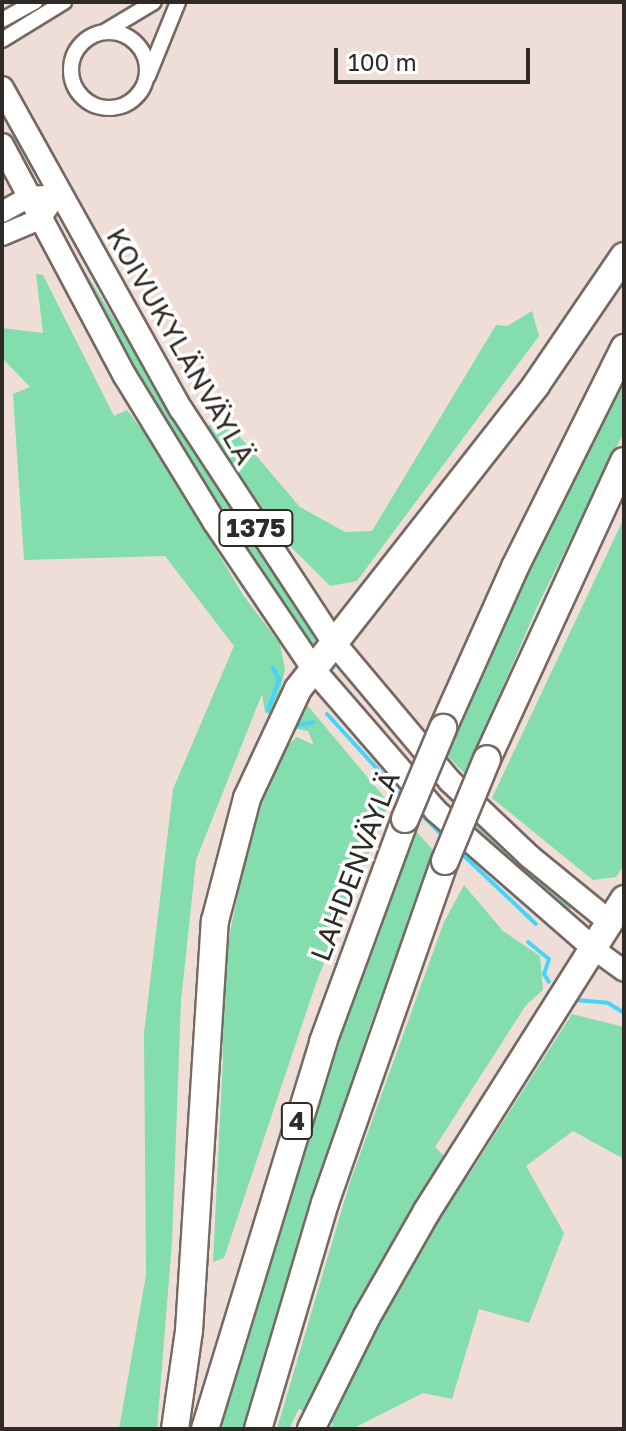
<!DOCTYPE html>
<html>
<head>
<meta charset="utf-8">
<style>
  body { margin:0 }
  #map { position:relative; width:626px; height:1431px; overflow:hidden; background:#eeded7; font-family:"Golos Text",sans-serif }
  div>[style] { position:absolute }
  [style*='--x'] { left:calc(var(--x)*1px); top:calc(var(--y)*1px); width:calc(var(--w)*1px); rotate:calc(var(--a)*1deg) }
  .green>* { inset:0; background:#83ddac }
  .stream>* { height:4px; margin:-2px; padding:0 2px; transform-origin:2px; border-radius:2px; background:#43d5fa }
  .roads { filter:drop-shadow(2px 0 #766862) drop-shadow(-2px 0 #766862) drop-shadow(0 2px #766862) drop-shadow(0 -2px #766862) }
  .minor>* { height:14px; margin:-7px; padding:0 7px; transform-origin:7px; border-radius:7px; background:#fff }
  .minor>.ring { margin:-7px; padding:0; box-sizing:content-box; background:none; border:14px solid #fff; border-radius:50% }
  .secondary>* { height:20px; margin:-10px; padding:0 10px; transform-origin:10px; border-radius:10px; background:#fff }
  .primary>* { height:22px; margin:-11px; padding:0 11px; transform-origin:11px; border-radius:11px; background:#fff }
  .motorway>* { height:26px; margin:-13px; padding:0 13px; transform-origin:13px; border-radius:13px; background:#fff }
  .bridges { filter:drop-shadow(2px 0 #766862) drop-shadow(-2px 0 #766862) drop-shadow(0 2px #766862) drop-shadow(0 -2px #766862) }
  .motorway-bridge>* { height:26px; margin:-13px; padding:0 13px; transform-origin:13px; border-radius:13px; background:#fff }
  span { translate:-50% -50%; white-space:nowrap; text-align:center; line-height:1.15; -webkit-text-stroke:7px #fff; paint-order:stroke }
  .shield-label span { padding:2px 6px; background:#fff; border:2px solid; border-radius:6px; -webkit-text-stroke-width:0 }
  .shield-label { font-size:26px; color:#302a27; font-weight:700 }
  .street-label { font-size:28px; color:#302a27 }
  .frame { position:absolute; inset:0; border:4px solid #302a27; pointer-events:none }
  .scale { position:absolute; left:334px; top:48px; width:196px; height:36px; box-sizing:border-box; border:4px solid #302a27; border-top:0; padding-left:10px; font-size:24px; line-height:28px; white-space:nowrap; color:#302a27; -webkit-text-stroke:6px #fff; paint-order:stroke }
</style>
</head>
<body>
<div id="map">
  <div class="green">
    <i style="clip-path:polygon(52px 218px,245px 531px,321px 638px,309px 648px,274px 602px,127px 360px)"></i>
    <i style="clip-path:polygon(36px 274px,43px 275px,114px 416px,127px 410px,155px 447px,243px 595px,280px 644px,285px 669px,274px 718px,265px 712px,262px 694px,196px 860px,181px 1001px,172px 1242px,157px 1429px,119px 1429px,146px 1275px,144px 1033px,173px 789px,234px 646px,165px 556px,24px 560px,13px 394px,30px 387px,2px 358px,2px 328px,43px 333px)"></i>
    <i style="clip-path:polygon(532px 311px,539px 336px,357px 581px,330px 586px,275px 531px,207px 427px,222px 416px,300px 507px,345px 532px,372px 531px,496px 325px,507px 326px)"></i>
    <i style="clip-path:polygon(624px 368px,624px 432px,538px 605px,465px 774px,445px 753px,513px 593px)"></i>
    <i style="clip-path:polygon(624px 518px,624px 865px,616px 877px,593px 880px,492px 798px)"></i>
    <i style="clip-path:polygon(303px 700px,389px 803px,316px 983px,224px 1258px,213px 1262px,223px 1058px,220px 981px,255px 811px,282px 750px,297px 737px,314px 745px,308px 731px,288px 727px)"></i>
    <i style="clip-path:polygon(477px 821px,574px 905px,569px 910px,474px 829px)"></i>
    <i style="clip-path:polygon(414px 829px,433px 850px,431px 862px,370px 1026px,244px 1429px,214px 1429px,342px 1018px)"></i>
    <i style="clip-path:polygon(464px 885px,503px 931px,540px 956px,543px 990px,526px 1005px,435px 1147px,467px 1178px,572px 1014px,624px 1027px,624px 1159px,573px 1131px,526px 1166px,564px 1233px,529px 1323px,479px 1309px,452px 1399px,423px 1393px,352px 1429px,330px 1429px,333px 1423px,299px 1409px,289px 1429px,277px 1429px,350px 1182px,444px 922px)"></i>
  </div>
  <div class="stream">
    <i style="--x:268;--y:710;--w:33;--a:-70"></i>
    <i style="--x:279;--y:679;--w:13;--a:-119"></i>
    <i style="--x:327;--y:714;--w:114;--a:47.5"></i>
    <i style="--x:294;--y:726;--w:20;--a:-11"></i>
    <i style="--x:419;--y:812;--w:35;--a:45"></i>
    <i style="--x:459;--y:851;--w:106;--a:43.5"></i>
    <i style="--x:528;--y:942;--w:27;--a:39"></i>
    <i style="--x:549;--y:959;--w:16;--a:108"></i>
    <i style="--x:544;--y:974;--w:9;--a:58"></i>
    <i style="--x:576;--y:1000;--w:32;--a:5"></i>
    <i style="--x:608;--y:1003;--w:19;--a:32"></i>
  </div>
  <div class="roads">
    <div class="minor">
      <i style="--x:2;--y:20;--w:38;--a:-29"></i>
      <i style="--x:104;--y:32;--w:58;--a:-31"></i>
      <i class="ring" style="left:71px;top:32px;width:62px;height:62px"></i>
      <i style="--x:2;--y:40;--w:73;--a:-31.5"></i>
      <i style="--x:148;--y:76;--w:80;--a:-67.9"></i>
    </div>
    <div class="secondary">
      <i style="--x:2;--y:212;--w:31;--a:-29"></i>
      <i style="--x:29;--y:197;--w:16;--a:-4"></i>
      <i style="--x:2;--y:235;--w:41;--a:-22.8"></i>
      <i style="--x:40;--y:219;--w:30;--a:-56"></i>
      <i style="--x:594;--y:949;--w:37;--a:36"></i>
    </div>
    <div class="primary">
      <i style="--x:2;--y:88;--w:368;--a:60.9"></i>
      <i style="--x:181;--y:409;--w:281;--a:56.8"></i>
      <i style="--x:335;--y:644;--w:179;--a:50"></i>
      <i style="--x:450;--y:781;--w:109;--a:43.5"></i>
      <i style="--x:529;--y:856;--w:104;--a:39.2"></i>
      <i style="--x:2;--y:145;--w:262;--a:62"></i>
      <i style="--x:125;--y:376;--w:172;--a:58.5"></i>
      <i style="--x:215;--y:523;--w:177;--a:56"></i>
      <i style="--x:314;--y:670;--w:186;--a:49.1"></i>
      <i style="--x:436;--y:811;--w:210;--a:41.1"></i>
    </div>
    <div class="motorway">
      <i style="--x:443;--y:728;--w:176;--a:-65.9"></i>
      <i style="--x:515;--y:567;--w:245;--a:-63.5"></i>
      <i style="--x:487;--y:759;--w:328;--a:-65.3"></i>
      <i style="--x:175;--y:1429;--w:99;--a:-81.9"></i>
      <i style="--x:189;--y:1331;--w:411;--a:-86.4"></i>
      <i style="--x:215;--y:921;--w:127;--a:-75.4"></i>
      <i style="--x:247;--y:798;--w:120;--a:-64.9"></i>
      <i style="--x:298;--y:689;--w:386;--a:-51.9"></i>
      <i style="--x:536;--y:385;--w:156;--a:-55.7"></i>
      <i style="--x:205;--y:1429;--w:405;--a:-73"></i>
      <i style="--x:323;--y:1042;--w:238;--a:-69.8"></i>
      <i style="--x:258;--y:1429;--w:236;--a:-73.5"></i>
      <i style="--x:325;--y:1203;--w:362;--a:-70.7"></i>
      <i style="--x:311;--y:1429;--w:124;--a:-63.6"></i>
      <i style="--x:366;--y:1318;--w:123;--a:-60.3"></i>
      <i style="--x:427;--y:1211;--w:369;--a:-57.7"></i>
    </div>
  </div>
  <div class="bridges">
    <div class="motorway-bridge">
      <i style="--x:405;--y:819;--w:99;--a:-67.3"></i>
      <i style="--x:445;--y:861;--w:110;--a:-67.6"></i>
    </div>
  </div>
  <div class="shield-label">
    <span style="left:256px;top:528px">1375</span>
    <span style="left:297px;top:1121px">4</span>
  </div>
  <div class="street-label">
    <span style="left:181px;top:346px;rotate:60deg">KOIVUKYLÄNVÄYLÄ</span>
    <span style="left:355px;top:866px;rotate:-69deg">LAHDENVÄYLÄ</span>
  </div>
  <div class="frame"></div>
  <div class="scale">100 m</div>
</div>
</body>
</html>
